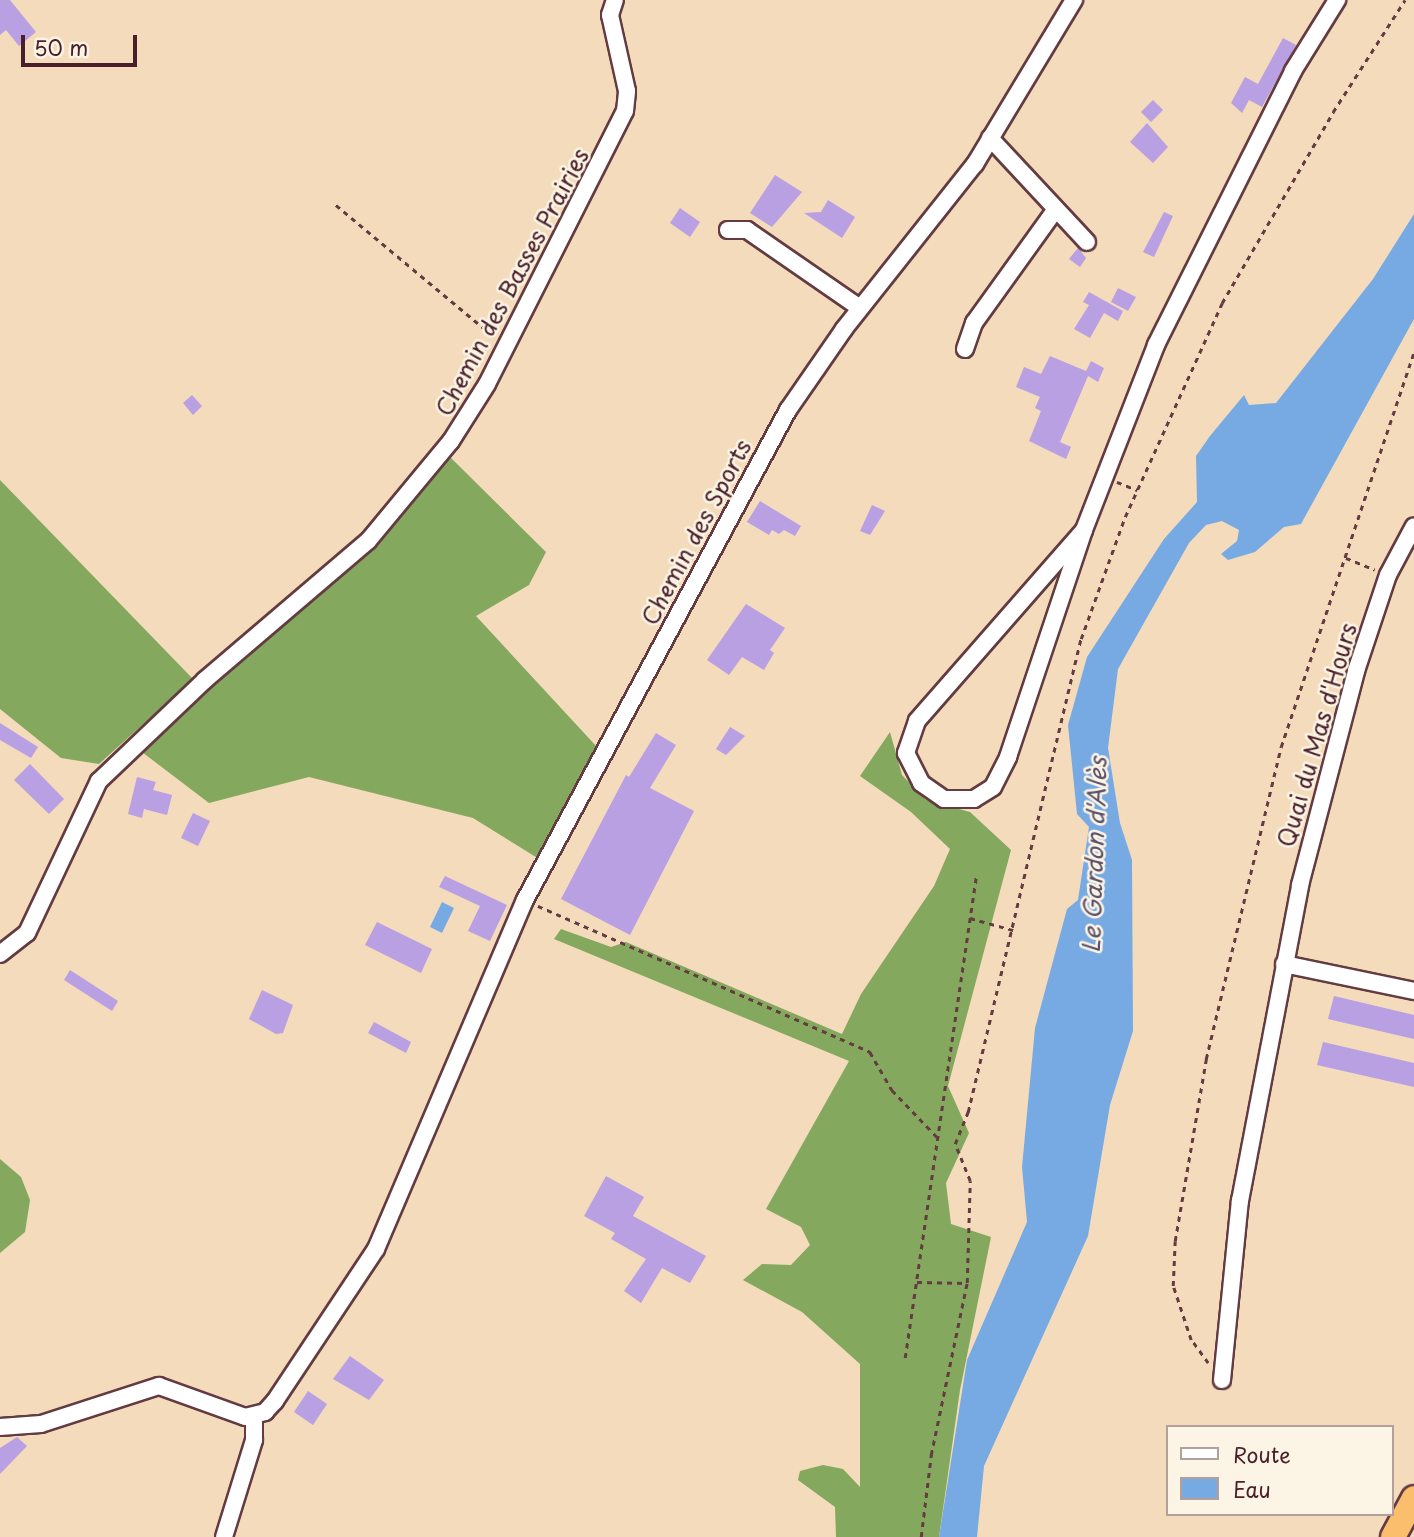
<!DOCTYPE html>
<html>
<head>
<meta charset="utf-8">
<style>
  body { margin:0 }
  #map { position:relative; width:1414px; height:1537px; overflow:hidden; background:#f3dbbc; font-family:"Playpen Sans",sans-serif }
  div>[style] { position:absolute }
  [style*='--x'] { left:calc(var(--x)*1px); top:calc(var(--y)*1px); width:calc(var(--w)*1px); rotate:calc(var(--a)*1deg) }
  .forest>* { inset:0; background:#84a85d }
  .water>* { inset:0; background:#77aae3 }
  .building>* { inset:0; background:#b8a0e3 }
  .path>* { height:2.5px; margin-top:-1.25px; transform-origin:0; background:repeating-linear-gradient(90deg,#633b41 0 5px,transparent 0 10px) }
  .roads { filter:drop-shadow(2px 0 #633b41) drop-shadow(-2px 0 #633b41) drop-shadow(0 2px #633b41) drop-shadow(0 -2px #633b41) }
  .minor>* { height:16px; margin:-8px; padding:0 8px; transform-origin:8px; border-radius:8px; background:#fff }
  .highway>* { height:24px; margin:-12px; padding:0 12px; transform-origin:12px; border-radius:12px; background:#fabe6d }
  span { translate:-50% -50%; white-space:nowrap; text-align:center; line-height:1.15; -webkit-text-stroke:5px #fcf5e5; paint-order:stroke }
  .street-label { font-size:23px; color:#4a1f2b }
  .water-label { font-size:24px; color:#5a506b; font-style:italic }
  .legend { position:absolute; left:1166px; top:1425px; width:228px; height:91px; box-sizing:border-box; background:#fcf5e5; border:2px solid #b59f9b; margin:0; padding:9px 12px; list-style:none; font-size:21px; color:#4a1f2b }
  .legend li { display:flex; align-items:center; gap:14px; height:35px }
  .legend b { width:35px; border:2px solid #b59f9b }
  .scale { position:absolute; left:21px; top:35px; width:116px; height:32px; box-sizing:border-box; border:4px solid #4a1f2b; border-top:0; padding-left:9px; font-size:21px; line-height:24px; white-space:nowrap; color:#4a1f2b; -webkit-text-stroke:5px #fcf5e5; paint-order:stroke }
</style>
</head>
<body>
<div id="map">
  <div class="forest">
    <i style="clip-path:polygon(449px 456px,546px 552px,529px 585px,476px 616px,597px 747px,539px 859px,473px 818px,309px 777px,209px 803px,138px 749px,335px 578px,406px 509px)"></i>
    <i style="clip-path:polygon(0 480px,193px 679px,99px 764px,61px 758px,0 709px)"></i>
    <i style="clip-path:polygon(890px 732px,902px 775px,926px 800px,970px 812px,1011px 850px,948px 1086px,969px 1133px,946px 1183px,951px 1224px,991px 1237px,960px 1390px,939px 1537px,836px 1537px,835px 1507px,798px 1480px,800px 1471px,823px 1465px,843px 1469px,860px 1487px,860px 1364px,802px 1312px,743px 1280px,762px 1264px,791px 1265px,810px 1245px,801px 1227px,766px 1209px,849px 1061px,554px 939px,561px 929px,611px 947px,626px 942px,842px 1034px,861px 994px,934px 886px,950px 849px,911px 812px,860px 776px)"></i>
    <i style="clip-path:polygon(0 1159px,21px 1177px,30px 1200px,25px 1232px,0 1253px)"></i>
  </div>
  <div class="water">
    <i style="clip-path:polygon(1414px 214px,1414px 319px,1301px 524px,1284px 527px,1255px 552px,1228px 560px,1221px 554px,1237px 541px,1239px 530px,1222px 521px,1206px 525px,1189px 543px,1118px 669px,1108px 748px,1120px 823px,1132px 860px,1133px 1031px,1110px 1105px,1088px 1236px,984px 1466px,977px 1537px,939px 1537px,967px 1360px,1027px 1222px,1022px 1167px,1035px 1028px,1067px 909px,1078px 900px,1089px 827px,1077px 814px,1068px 725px,1087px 657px,1164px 539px,1197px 502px,1196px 456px,1210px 436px,1244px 395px,1249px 405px,1276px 403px,1373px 279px)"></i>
    <i style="clip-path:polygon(442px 902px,454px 908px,442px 933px,430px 927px)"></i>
  </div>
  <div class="building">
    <i style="clip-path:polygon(0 0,10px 0,36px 32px,19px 46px,6px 30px,0 35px)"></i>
    <i style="clip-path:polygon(1283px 38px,1296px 45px,1262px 107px,1249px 100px,1242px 113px,1231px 103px,1245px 77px,1258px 84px)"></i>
    <i style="clip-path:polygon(1153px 100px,1163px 110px,1151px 122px,1141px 112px)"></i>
    <i style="clip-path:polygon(1147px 123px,1168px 147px,1153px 163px,1130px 142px)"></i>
    <i style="clip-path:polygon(775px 175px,802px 192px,772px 227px,750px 213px)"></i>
    <i style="clip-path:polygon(828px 200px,855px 217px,842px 238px,804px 213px,821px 212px)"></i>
    <i style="clip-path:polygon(680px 208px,700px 222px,690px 237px,670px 223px)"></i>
    <i style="clip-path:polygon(1164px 212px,1173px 216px,1154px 257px,1143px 252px)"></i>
    <i style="clip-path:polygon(1078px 248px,1086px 258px,1080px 267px,1069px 259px)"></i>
    <i style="clip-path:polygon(1118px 288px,1136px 297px,1128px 311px,1111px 302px)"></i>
    <i style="clip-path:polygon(1089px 292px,1123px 311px,1118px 321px,1104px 313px,1090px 338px,1074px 329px,1089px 305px,1083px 302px)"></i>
    <i style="clip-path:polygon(1050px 356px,1086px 371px,1091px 361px,1104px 368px,1098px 382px,1088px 376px,1060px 442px,1071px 447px,1066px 459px,1029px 441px,1041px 411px,1035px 408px,1040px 397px,1016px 387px,1024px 367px,1041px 374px)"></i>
    <i style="clip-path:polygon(192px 395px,202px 406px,193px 415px,183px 403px)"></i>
    <i style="clip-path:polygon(760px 501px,801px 526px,795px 536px,784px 530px,779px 534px,772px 530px,769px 535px,747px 522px)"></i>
    <i style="clip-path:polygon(872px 505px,885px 511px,870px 535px,860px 531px)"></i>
    <i style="clip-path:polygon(746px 604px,785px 628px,770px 650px,774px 653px,764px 670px,742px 657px,729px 675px,707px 660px)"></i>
    <i style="clip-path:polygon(0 723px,38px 747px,31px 758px,0 740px)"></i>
    <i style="clip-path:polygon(730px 727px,745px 736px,726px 755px,716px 749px)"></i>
    <i style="clip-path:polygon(656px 733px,676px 745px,650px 788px,694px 811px,630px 935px,561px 899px,626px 775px,629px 777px)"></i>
    <i style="clip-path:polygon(30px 764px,64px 799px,49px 814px,14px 780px)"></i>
    <i style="clip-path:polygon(137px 777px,156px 782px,153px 790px,172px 795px,167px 815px,144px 809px,142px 818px,128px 814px)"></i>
    <i style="clip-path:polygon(193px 813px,210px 821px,198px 846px,181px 838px)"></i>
    <i style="clip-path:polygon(445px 876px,507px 905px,490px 941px,468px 931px,480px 906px,439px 887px)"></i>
    <i style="clip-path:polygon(377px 922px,432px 949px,421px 973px,365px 945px)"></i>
    <i style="clip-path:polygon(70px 970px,118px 1001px,112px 1011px,64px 980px)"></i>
    <i style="clip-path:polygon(262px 990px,293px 1005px,283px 1033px,276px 1034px,249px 1019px)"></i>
    <i style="clip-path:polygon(1334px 996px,1414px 1015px,1414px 1039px,1328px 1019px)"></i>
    <i style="clip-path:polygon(374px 1022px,411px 1042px,406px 1053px,368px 1033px)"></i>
    <i style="clip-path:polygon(1323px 1042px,1414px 1063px,1414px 1087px,1317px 1065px)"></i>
    <i style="clip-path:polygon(606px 1176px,644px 1197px,633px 1216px,706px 1256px,690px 1283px,662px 1268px,641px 1303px,624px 1291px,646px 1259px,611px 1239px,615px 1233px,584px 1216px)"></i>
    <i style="clip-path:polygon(350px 1356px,384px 1380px,369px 1400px,333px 1379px)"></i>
    <i style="clip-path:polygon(308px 1391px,327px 1404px,313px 1425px,294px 1412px)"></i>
    <i style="clip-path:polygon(17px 1437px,27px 1446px,0 1474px,0 1448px)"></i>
  </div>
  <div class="path">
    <i style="--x:336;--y:205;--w:204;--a:39.8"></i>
    <i style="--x:1117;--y:482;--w:22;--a:22"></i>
    <i style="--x:1346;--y:558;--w:31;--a:22"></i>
    <i style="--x:538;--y:906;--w:363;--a:23.7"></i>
    <i style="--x:870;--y:1052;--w:44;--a:59.9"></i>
    <i style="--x:892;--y:1090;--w:66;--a:46.2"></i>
    <i style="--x:970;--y:918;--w:45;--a:15.6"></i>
    <i style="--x:917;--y:1282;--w:50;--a:1.1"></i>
    <i style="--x:905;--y:1358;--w:488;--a:-81.6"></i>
    <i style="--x:1208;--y:1363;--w:29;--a:-126"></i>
    <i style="--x:1191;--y:1340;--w:57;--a:-108.4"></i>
    <i style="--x:1173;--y:1286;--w:45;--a:-87.5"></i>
    <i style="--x:1175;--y:1241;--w:185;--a:-80.3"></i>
    <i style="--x:1206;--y:1059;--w:321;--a:-76.5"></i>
    <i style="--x:1281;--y:747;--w:418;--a:-71.4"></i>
    <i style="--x:921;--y:1537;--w:83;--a:-83"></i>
    <i style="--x:931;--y:1455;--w:176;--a:-78.2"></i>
    <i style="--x:967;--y:1283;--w:102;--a:-88.3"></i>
    <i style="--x:970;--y:1181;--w:40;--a:-112"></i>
    <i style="--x:955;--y:1144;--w:35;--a:-68"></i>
    <i style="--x:968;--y:1112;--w:486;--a:-76.6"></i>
    <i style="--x:1081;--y:639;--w:130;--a:-70.2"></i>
    <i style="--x:1125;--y:517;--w:235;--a:-65.6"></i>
    <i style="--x:1222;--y:303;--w:221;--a:-59.8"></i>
    <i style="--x:1333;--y:112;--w:133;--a:-57.3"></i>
  </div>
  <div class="roads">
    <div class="minor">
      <i style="--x:990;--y:138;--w:142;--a:47"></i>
      <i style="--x:728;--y:230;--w:19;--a:0"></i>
      <i style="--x:747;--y:230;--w:137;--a:34.6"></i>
      <i style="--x:965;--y:349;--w:28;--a:-71"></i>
      <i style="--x:974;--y:323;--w:140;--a:-54.3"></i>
      <i style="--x:1084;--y:530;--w:254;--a:131.2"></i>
      <i style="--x:917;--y:721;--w:34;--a:109"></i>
      <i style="--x:906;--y:753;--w:34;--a:63"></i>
      <i style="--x:921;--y:783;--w:28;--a:35"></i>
      <i style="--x:944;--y:799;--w:30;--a:0"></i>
      <i style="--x:974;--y:799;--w:22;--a:-32"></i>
      <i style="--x:993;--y:787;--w:34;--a:-63"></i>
      <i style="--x:1008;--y:757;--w:239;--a:-71.5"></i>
      <i style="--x:1084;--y:530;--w:199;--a:-68.7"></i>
      <i style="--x:1156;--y:345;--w:306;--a:-63.4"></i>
      <i style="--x:1293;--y:71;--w:84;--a:-58.2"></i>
      <i style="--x:0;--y:954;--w:34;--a:-38"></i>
      <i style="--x:27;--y:933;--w:168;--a:-64.7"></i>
      <i style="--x:99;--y:781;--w:146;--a:-43.6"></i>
      <i style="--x:205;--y:680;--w:214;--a:-40.5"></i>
      <i style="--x:368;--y:541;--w:130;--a:-50.3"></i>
      <i style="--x:451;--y:441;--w:67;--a:-57.7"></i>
      <i style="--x:487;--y:384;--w:306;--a:-63.2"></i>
      <i style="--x:625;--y:111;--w:20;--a:-84"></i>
      <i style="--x:627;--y:91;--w:78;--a:-102.6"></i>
      <i style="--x:610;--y:15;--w:16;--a:-72"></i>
      <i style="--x:1284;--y:964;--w:133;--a:11.7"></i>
      <i style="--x:1222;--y:1380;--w:180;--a:-84.3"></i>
      <i style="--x:1240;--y:1201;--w:322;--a:-79.2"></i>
      <i style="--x:1300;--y:885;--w:221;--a:-75.3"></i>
      <i style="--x:1356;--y:671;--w:101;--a:-71.6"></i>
      <i style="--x:1388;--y:575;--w:55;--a:-62"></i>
      <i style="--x:0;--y:1427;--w:41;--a:-4.2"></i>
      <i style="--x:41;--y:1424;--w:124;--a:-17.9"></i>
      <i style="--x:159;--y:1386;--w:91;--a:19.8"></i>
      <i style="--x:245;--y:1417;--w:21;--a:-14"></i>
      <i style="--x:265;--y:1412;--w:15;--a:-48"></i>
      <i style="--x:275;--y:1401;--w:182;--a:-56.4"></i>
      <i style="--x:376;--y:1249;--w:379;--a:-66.9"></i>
      <i style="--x:525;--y:900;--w:556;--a:-61.78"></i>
      <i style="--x:788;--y:410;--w:98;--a:-55.3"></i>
      <i style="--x:844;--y:329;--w:211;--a:-51.6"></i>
      <i style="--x:975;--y:164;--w:192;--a:-58.9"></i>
      <i style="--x:224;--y:1537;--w:102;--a:-72.8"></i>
      <i style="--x:254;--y:1440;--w:23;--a:-90"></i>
    </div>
    <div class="highway">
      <i style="--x:1393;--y:1537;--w:44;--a:-61.7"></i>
    </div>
  </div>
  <div class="street-label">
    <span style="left:512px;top:282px;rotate:-62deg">Chemin des Basses Prairies</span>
    <span style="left:696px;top:532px;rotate:-62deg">Chemin des Sports</span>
    <span style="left:1317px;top:735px;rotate:-74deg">Quai du Mas d'Hours</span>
  </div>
  <div class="water-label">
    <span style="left:1094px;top:855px;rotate:-88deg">Le Gardon d'Alès</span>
  </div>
  <ul class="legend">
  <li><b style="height:9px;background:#fff"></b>Route</li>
  <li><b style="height:19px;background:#77aae3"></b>Eau</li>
  </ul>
  <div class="scale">50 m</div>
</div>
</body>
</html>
